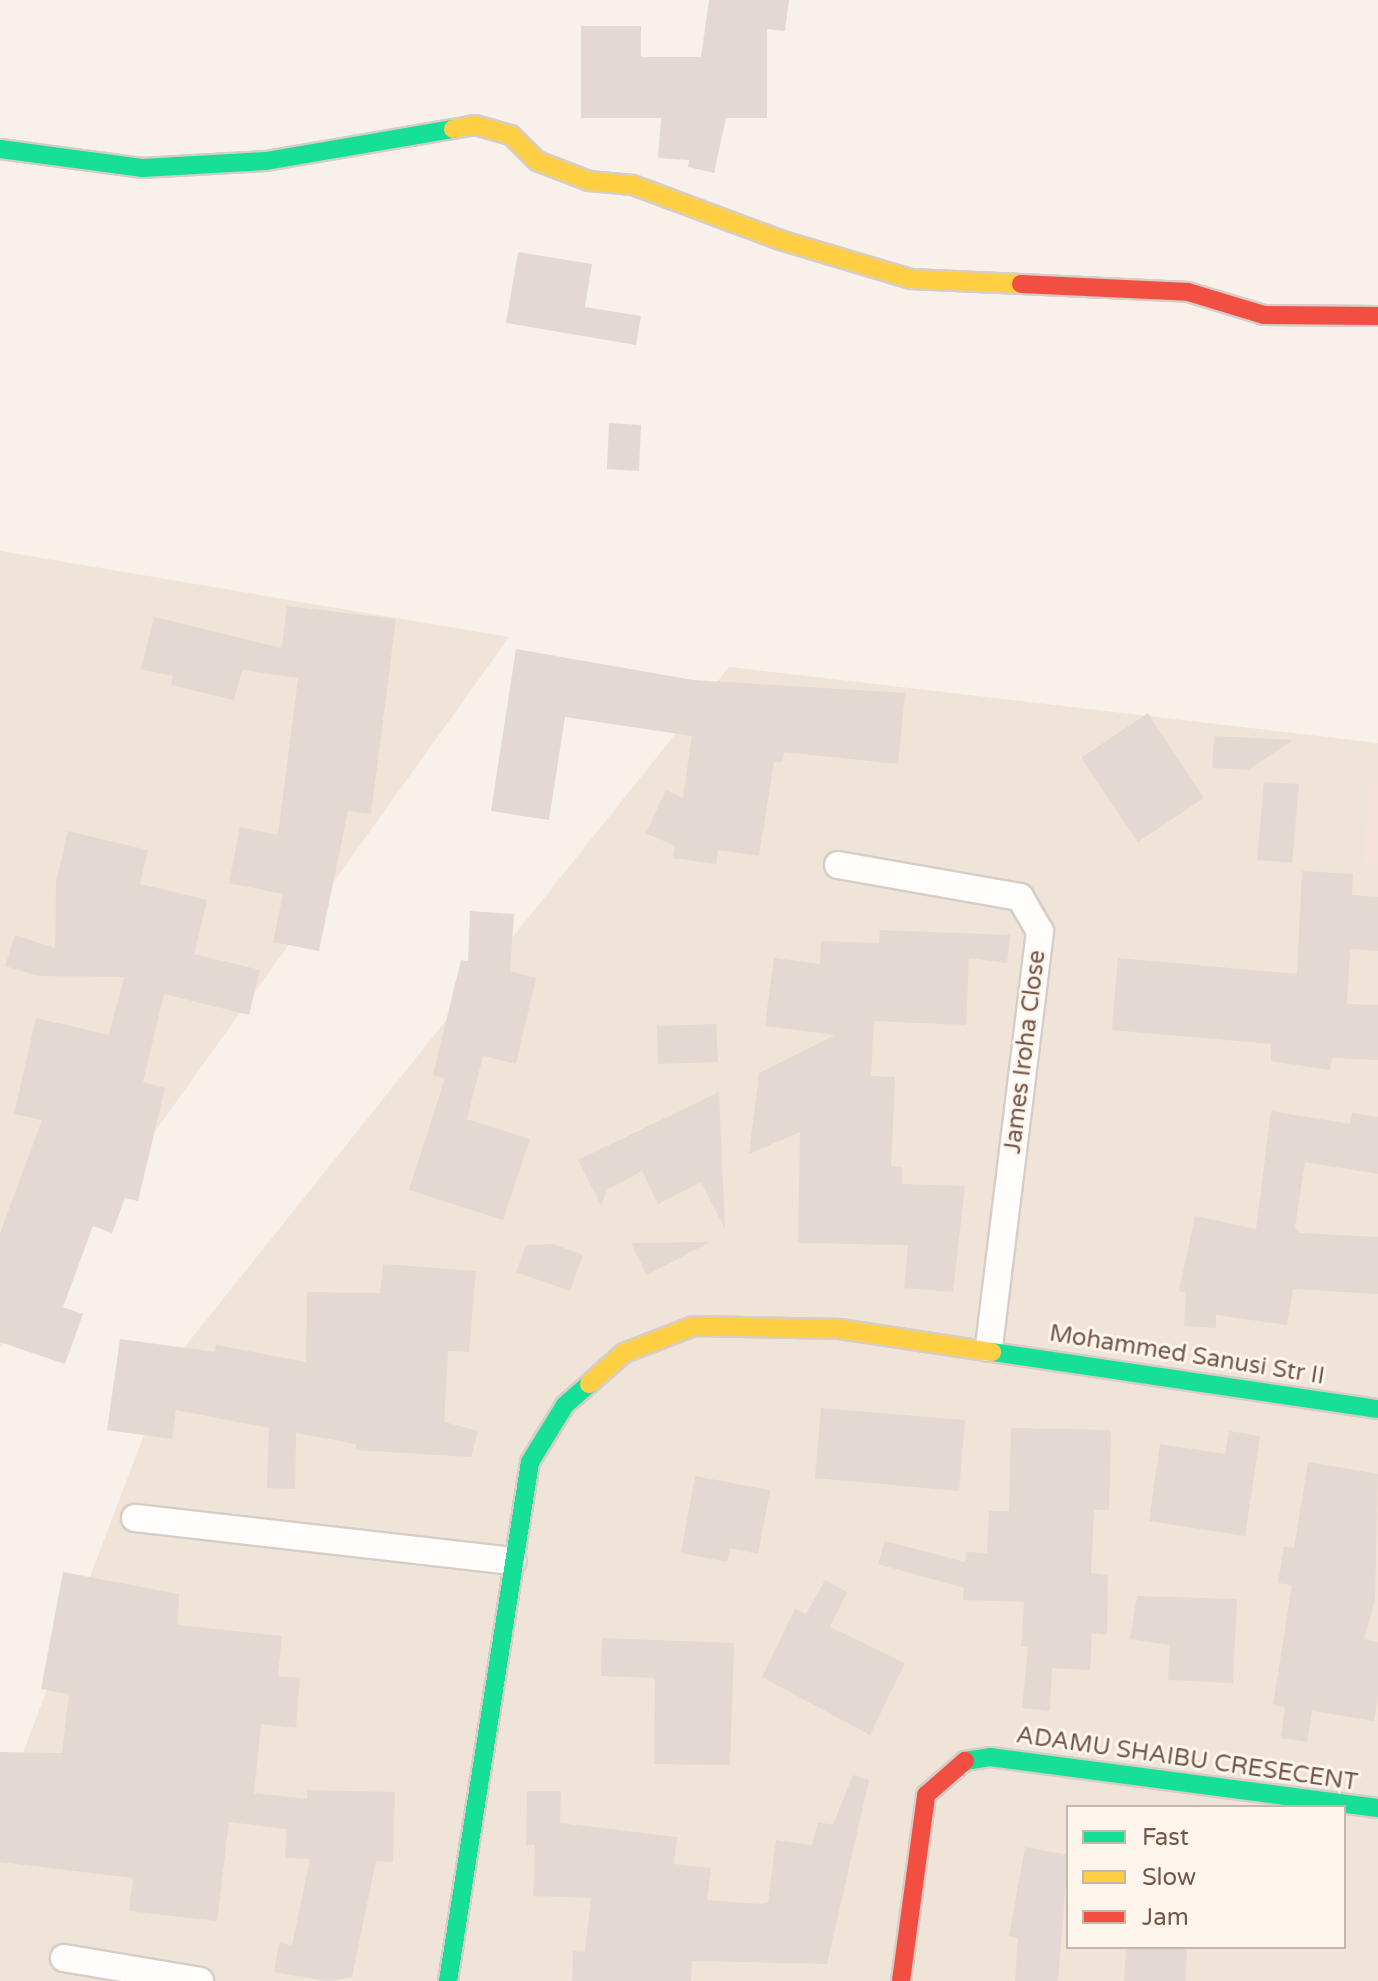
<!DOCTYPE html>
<html>
<head>
<meta charset="utf-8">
<style>
  body { margin:0 }
  #map { position:relative; width:1378px; height:1981px; overflow:hidden; background:#f7f1ea; font-family:"Varela Round",sans-serif }
  div>[style] { position:absolute }
  [style*='--x'] { left:calc(var(--x)*1px); top:calc(var(--y)*1px); width:calc(var(--w)*1px); rotate:calc(var(--a)*1deg) }
  .residential>* { inset:0; background:#f0e3d8 }
  .commercial>* { inset:0; background:#f4e3db }
  .building>* { inset:0; background:#e3d9d2 }
  .roads { filter:drop-shadow(2px 0 #d6cdc7) drop-shadow(-2px 0 #d6cdc7) drop-shadow(0 2px #d6cdc7) drop-shadow(0 -2px #d6cdc7) }
  .street>* { height:26px; margin:-13px; padding:0 13px; transform-origin:13px; border-radius:13px; background:#fefdfc }
  .fast>* { height:18px; margin:-9px; padding:0 9px; transform-origin:9px; border-radius:9px; background:#16e098 }
  .slow>* { height:18px; margin:-9px; padding:0 9px; transform-origin:9px; border-radius:9px; background:#ffcf43 }
  .jam>* { height:18px; margin:-9px; padding:0 9px; transform-origin:9px; border-radius:9px; background:#f24e42 }
  span { translate:-50% -50%; white-space:nowrap; text-align:center; line-height:1.15; -webkit-text-stroke:6px #fef6ec; paint-order:stroke }
  .street-label { font-size:24px; color:#74574b }
  .legend { position:absolute; left:1066px; top:1805px; width:280px; height:144px; box-sizing:border-box; background:#fef6ec; border:2px solid #c7b6ac; margin:0; padding:10px 14px; list-style:none; font-size:24px; color:#74574b }
  .legend li { display:flex; align-items:center; gap:16px; height:40px }
  .legend b { width:40px; border:2px solid #c7b6ac }
</style>
</head>
<body>
<div id="map">
  <div class="residential">
    <i style="clip-path:polygon(0 551px,509px 637px,0 1348px)"></i>
    <i style="clip-path:polygon(evenodd,729px 667px,1378px 743px,1378px 1981px,0 1981px,0 1813px,171px 1364px,729px 667px,1068px 1807px,1344px 1807px,1344px 1947px,1068px 1947px,1068px 1807px)"></i>
  </div>
  <div class="commercial">
    <i style="clip-path:polygon(1368px 784px,1378px 785px,1378px 866px,1363px 864px)"></i>
  </div>
  <div class="building">
    <i style="clip-path:polygon(709px 0,789px 0,785px 31px,767px 29px,767px 118px,726px 118px,714px 173px,688px 167px,689px 160px,658px 158px,661px 118px,581px 118px,581px 26px,641px 26px,641px 57px,701px 57px)"></i>
    <i style="clip-path:polygon(518px 252px,592px 264px,585px 307px,641px 316px,636px 345px,506px 323px)"></i>
    <i style="clip-path:polygon(609px 423px,641px 425px,639px 471px,607px 469px)"></i>
    <i style="clip-path:polygon(287px 606px,396px 619px,371px 814px,348px 811px,319px 951px,273px 942px,283px 894px,229px 883px,240px 827px,278px 835px,298px 678px,242px 670px,234px 700px,171px 685px,173px 676px,141px 669px,154px 617px,282px 648px)"></i>
    <i style="clip-path:polygon(516px 649px,693px 680px,905px 693px,898px 764px,784px 752px,783px 762px,774px 762px,759px 856px,718px 850px,716px 864px,673px 858px,675px 846px,646px 833px,666px 790px,683px 798px,692px 736px,565px 717px,549px 820px,491px 811px)"></i>
    <i style="clip-path:polygon(1148px 713px,1204px 798px,1138px 842px,1081px 758px)"></i>
    <i style="clip-path:polygon(1214px 736px,1293px 740px,1248px 770px,1212px 768px)"></i>
    <i style="clip-path:polygon(1264px 782px,1299px 784px,1292px 863px,1257px 860px)"></i>
    <i style="clip-path:polygon(68px 831px,148px 850px,140px 884px,207px 900px,194px 954px,260px 970px,249px 1015px,164px 994px,143px 1082px,165px 1088px,138px 1201px,125px 1198px,112px 1233px,93px 1226px,63px 1307px,83px 1314px,65px 1364px,0 1342px,0 1233px,42px 1120px,14px 1114px,36px 1018px,109px 1035px,124px 977px,39px 976px,5px 966px,15px 935px,55px 948px,56px 882px)"></i>
    <i style="clip-path:polygon(1302px 871px,1353px 874px,1352px 895px,1378px 897px,1378px 951px,1350px 949px,1347px 1004px,1378px 1005px,1378px 1060px,1332px 1058px,1330px 1070px,1271px 1061px,1271px 1044px,1112px 1030px,1118px 958px,1297px 974px)"></i>
    <i style="clip-path:polygon(470px 911px,514px 914px,510px 971px,536px 978px,516px 1064px,483px 1056px,467px 1119px,530px 1139px,503px 1220px,409px 1190px,445px 1078px,433px 1075px,461px 960px,468px 961px)"></i>
    <i style="clip-path:polygon(880px 930px,1010px 935px,1007px 963px,969px 958px,966px 1025px,874px 1021px,871px 1076px,895px 1077px,891px 1166px,902px 1167px,902px 1184px,965px 1186px,953px 1292px,904px 1288px,908px 1245px,798px 1243px,800px 1132px,749px 1154px,759px 1073px,835px 1035px,765px 1026px,774px 958px,820px 964px,821px 941px,879px 943px)"></i>
    <i style="clip-path:polygon(716px 1024px,718px 1062px,658px 1064px,657px 1026px)"></i>
    <i style="clip-path:polygon(719px 1092px,725px 1229px,701px 1182px,658px 1204px,642px 1171px,607px 1190px,601px 1205px,578px 1160px)"></i>
    <i style="clip-path:polygon(1271px 1111px,1350px 1124px,1352px 1113px,1378px 1117px,1378px 1174px,1305px 1162px,1295px 1227px,1301px 1233px,1378px 1237px,1378px 1294px,1293px 1289px,1287px 1325px,1216px 1315px,1216px 1328px,1184px 1326px,1186px 1293px,1179px 1291px,1195px 1216px,1256px 1229px)"></i>
    <i style="clip-path:polygon(710px 1242px,647px 1275px,631px 1243px)"></i>
    <i style="clip-path:polygon(553px 1244px,583px 1255px,570px 1291px,516px 1272px,526px 1245px)"></i>
    <i style="clip-path:polygon(383px 1264px,476px 1271px,469px 1352px,448px 1351px,444px 1422px,478px 1431px,471px 1457px,356px 1450px,356px 1444px,296px 1433px,295px 1489px,267px 1488px,269px 1428px,176px 1410px,172px 1439px,107px 1430px,120px 1339px,215px 1352px,216px 1345px,306px 1362px,307px 1292px,380px 1293px)"></i>
    <i style="clip-path:polygon(821px 1408px,965px 1420px,959px 1491px,815px 1478px)"></i>
    <i style="clip-path:polygon(1011px 1428px,1111px 1430px,1109px 1510px,1094px 1510px,1091px 1573px,1108px 1575px,1107px 1635px,1092px 1633px,1090px 1670px,1052px 1668px,1050px 1711px,1022px 1708px,1028px 1647px,1021px 1646px,1024px 1602px,963px 1600px,964px 1588px,878px 1564px,885px 1541px,965px 1562px,966px 1552px,987px 1553px,989px 1511px,1009px 1511px)"></i>
    <i style="clip-path:polygon(1229px 1431px,1260px 1436px,1245px 1536px,1149px 1521px,1160px 1444px,1225px 1454px)"></i>
    <i style="clip-path:polygon(1308px 1462px,1378px 1474px,1375px 1599px,1364px 1639px,1378px 1642px,1378px 1698px,1374px 1721px,1312px 1711px,1307px 1742px,1281px 1738px,1285px 1707px,1273px 1705px,1292px 1585px,1278px 1583px,1284px 1547px,1294px 1548px)"></i>
    <i style="clip-path:polygon(695px 1476px,770px 1490px,758px 1554px,730px 1548px,727px 1562px,681px 1553px)"></i>
    <i style="clip-path:polygon(63px 1572px,179px 1594px,178px 1625px,282px 1636px,278px 1676px,300px 1678px,296px 1728px,261px 1724px,254px 1793px,307px 1799px,307px 1790px,395px 1792px,393px 1862px,376px 1861px,352px 1977px,328px 1981px,274px 1972px,279px 1943px,292px 1945px,310px 1859px,285px 1858px,286px 1829px,229px 1822px,217px 1921px,129px 1911px,133px 1878px,0 1862px,0 1752px,62px 1753px,69px 1694px,41px 1689px)"></i>
    <i style="clip-path:polygon(825px 1580px,847px 1592px,830px 1627px,905px 1663px,870px 1735px,762px 1677px,795px 1609px,806px 1614px)"></i>
    <i style="clip-path:polygon(1137px 1596px,1237px 1599px,1233px 1683px,1168px 1680px,1170px 1645px,1130px 1639px)"></i>
    <i style="clip-path:polygon(602px 1638px,734px 1643px,730px 1765px,654px 1764px,655px 1678px,601px 1676px)"></i>
    <i style="clip-path:polygon(853px 1775px,869px 1780px,827px 1964px,692px 1961px,691px 1981px,572px 1981px,573px 1951px,585px 1952px,591px 1898px,533px 1896px,535px 1845px,526px 1845px,527px 1791px,561px 1791px,560px 1823px,677px 1837px,674px 1864px,711px 1868px,707px 1900px,761px 1904px,768px 1903px,776px 1840px,812px 1845px,818px 1822px,833px 1825px)"></i>
    <i style="clip-path:polygon(1025px 1847px,1068px 1855px,1058px 1981px,1015px 1981px,1018px 1938px,1009px 1936px)"></i>
    <i style="clip-path:polygon(1126px 1947px,1187px 1947px,1186px 1981px,1124px 1981px)"></i>
  </div>
  <div class="roads">
    <div class="street">
      <i style="--x:838;--y:865;--w:185;--a:10"></i>
      <i style="--x:1020;--y:897;--w:39;--a:60"></i>
      <i style="--x:1040;--y:931;--w:420;--a:97"></i>
      <i style="--x:135;--y:1518;--w:380;--a:6.5"></i>
      <i style="--x:64;--y:1958;--w:138;--a:9.6"></i>
    </div>
    <div class="fast">
      <i style="--x:0;--y:149;--w:143;--a:7.6"></i>
      <i style="--x:142;--y:168;--w:124;--a:-3.2"></i>
      <i style="--x:266;--y:161;--w:190;--a:-9.7"></i>
      <i style="--x:992;--y:1352;--w:390;--a:8.4"></i>
      <i style="--x:965;--y:1761;--w:25;--a:-9"></i>
      <i style="--x:990;--y:1757;--w:391;--a:7.5"></i>
      <i style="--x:448;--y:1981;--w:525;--a:-81.02"></i>
      <i style="--x:530;--y:1462;--w:67;--a:-58.4"></i>
      <i style="--x:565;--y:1405;--w:32;--a:-41"></i>
    </div>
    <div class="slow">
      <i style="--x:453;--y:129;--w:22;--a:-10"></i>
      <i style="--x:475;--y:125;--w:37;--a:16"></i>
      <i style="--x:511;--y:135;--w:37;--a:45"></i>
      <i style="--x:537;--y:161;--w:56;--a:21"></i>
      <i style="--x:589;--y:181;--w:44;--a:5.2"></i>
      <i style="--x:633;--y:185;--w:157;--a:20.5"></i>
      <i style="--x:780;--y:240;--w:137;--a:16.6"></i>
      <i style="--x:911;--y:279;--w:110;--a:2.6"></i>
      <i style="--x:589;--y:1384;--w:47;--a:-41.5"></i>
      <i style="--x:624;--y:1353;--w:75;--a:-21.1"></i>
      <i style="--x:694;--y:1326;--w:146;--a:1.2"></i>
      <i style="--x:840;--y:1329;--w:154;--a:8.6"></i>
    </div>
    <div class="jam">
      <i style="--x:1021;--y:284;--w:167;--a:2.7"></i>
      <i style="--x:1188;--y:292;--w:79;--a:16.8"></i>
      <i style="--x:1264;--y:315;--w:114;--a:0.5"></i>
      <i style="--x:901;--y:1981;--w:188;--a:-82.3"></i>
      <i style="--x:926;--y:1795;--w:52;--a:-41.1"></i>
    </div>
  </div>
  <div class="street-label">
    <span style="left:1025px;top:1052px;rotate:-83deg">James Iroha Close</span>
    <span style="left:1187px;top:1355px;rotate:9deg">Mohammed Sanusi Str II</span>
    <span style="left:1187px;top:1759px;rotate:8deg">ADAMU SHAIBU CRESECENT</span>
  </div>
  <ul class="legend">
  <li><b style="height:10px;background:#16e098"></b>Fast</li>
  <li><b style="height:10px;background:#ffcf43"></b>Slow</li>
  <li><b style="height:10px;background:#f24e42"></b>Jam</li>
  </ul>
</div>
</body>
</html>
